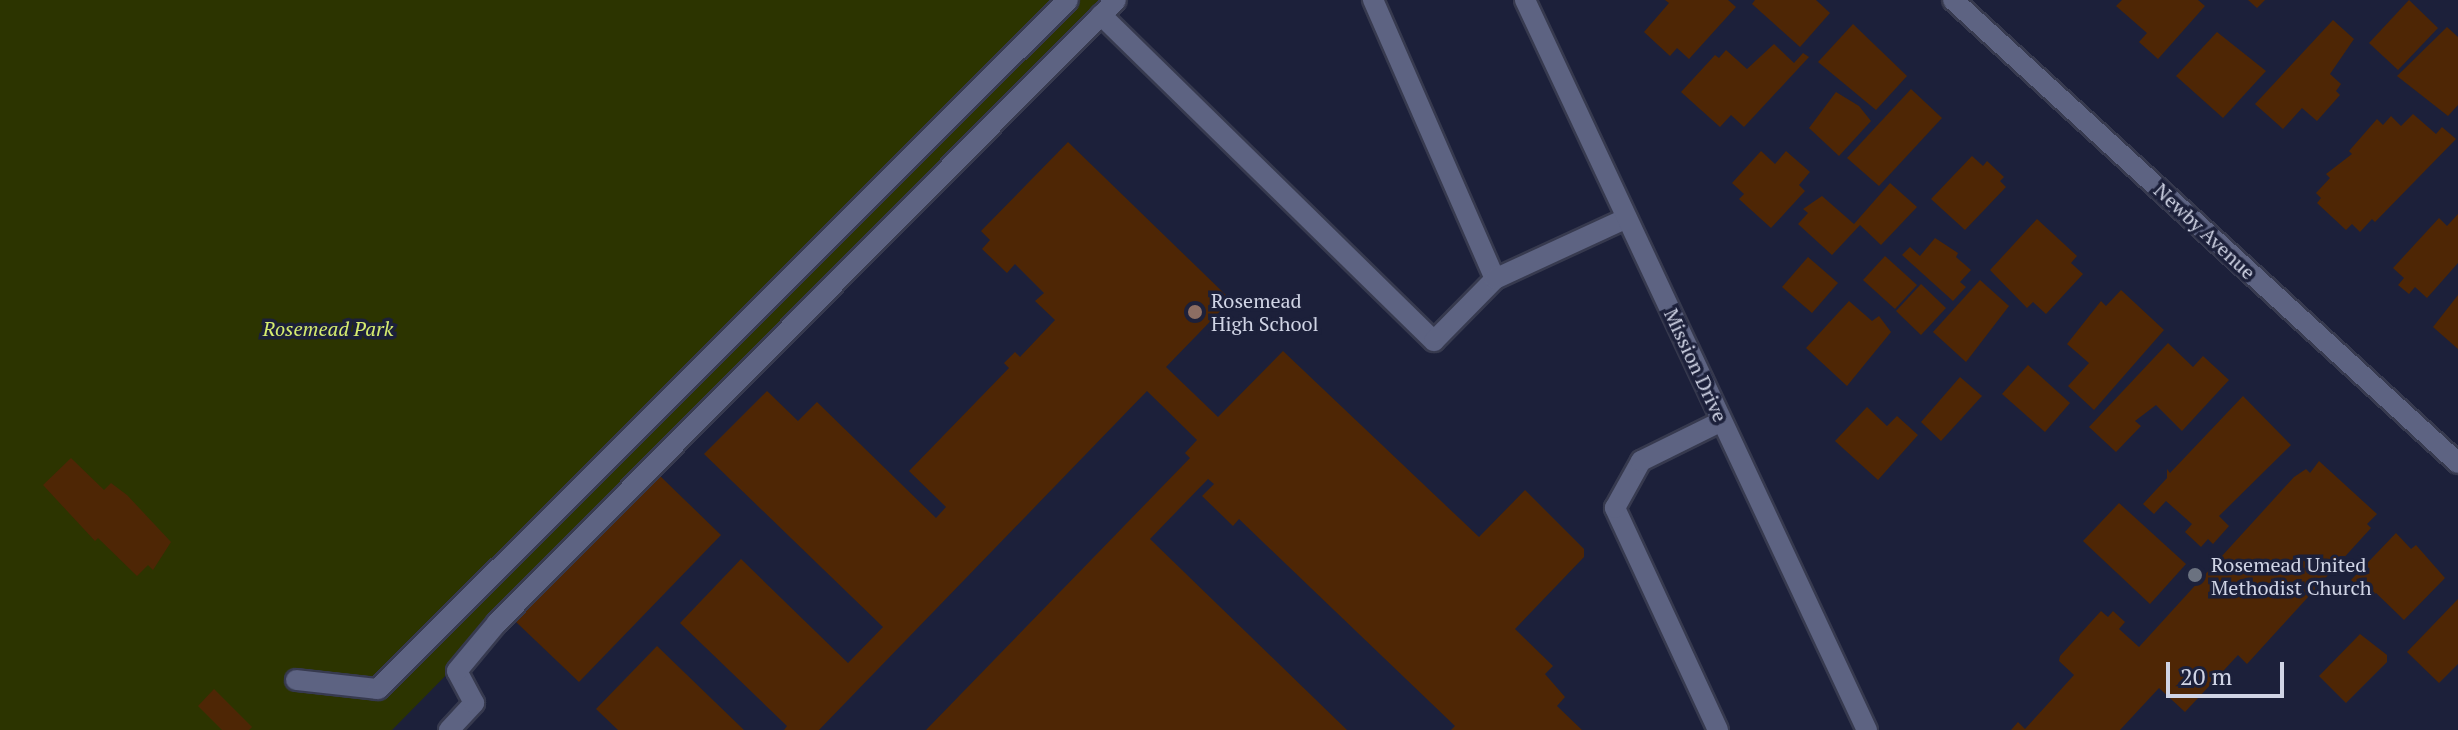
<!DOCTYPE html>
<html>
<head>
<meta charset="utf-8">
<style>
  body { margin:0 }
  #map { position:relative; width:2458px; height:730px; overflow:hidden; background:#1c203a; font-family:"PT Serif",serif }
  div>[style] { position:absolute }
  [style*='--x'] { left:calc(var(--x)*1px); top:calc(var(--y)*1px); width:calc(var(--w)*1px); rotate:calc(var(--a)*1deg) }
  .green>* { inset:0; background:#2c3400 }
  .building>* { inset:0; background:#4e2605 }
  .roads { filter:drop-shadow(2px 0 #373a4f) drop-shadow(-2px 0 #373a4f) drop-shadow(0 2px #373a4f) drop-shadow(0 -2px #373a4f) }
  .service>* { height:20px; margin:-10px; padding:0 10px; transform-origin:10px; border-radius:10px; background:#5d6382 }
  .tertiary>* { height:20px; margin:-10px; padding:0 10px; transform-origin:10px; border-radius:10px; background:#5d6382 }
  .secondary>* { height:20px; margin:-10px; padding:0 10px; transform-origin:10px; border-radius:10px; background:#5d6382 }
  .dots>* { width:22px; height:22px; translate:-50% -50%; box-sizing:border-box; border:4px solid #1c203a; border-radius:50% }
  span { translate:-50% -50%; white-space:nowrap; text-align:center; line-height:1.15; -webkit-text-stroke:7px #1c203a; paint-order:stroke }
  .street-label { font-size:20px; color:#d0d4e5 }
  .poi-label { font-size:20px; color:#d0d4e5 }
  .left { translate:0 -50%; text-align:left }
  .park-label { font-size:20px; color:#d6ec6f; font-style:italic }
  .scale { position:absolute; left:2166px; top:662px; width:118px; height:36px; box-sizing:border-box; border:4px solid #d0d4e5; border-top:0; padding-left:10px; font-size:24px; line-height:28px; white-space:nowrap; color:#d0d4e5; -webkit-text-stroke:6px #1c203a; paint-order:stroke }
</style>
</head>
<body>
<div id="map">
  <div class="green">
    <i style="clip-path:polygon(0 0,1111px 0,392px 730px,0 730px)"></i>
  </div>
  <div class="building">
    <i style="clip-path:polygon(1665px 0,1728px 0,1736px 7px,1689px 59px,1677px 48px,1670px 56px,1644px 32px,1669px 3px)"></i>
    <i style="clip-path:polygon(1755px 0,1816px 0,1830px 13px,1800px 47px,1752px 4px)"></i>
    <i style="clip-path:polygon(2122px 0,2198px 0,2205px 6px,2158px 59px,2139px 42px,2147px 33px,2116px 6px)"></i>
    <i style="clip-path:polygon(2248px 0,2265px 0,2257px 8px)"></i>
    <i style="clip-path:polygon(2409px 0,2438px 28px,2398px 70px,2369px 43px)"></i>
    <i style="clip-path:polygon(2333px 20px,2354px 39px,2330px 74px,2341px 84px,2336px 91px,2340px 95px,2317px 121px,2302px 108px,2283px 129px,2255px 104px)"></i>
    <i style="clip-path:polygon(1853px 24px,1907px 76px,1876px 110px,1818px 62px)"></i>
    <i style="clip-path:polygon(2447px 27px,2458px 37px,2458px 105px,2448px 116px,2397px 76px)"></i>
    <i style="clip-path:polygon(2217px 32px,2266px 71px,2223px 118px,2176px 76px)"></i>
    <i style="clip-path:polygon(1774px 44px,1794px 63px,1803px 53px,1809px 57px,1744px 127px,1731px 115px,1720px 127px,1681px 92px,1715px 55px,1719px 58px,1726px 50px,1747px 69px)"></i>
    <i style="clip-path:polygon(1911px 89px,1942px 118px,1879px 186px,1847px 158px)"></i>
    <i style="clip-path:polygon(1836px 92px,1859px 106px,1871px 121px,1839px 156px,1809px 128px)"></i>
    <i style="clip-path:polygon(2413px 114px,2436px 134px,2442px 127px,2456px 139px,2375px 222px,2372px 219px,2360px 232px,2352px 224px,2346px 230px,2317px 203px,2321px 198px,2316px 193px,2330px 178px,2326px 174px,2352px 154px,2349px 151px,2377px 119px,2383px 125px,2391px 116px,2401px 126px)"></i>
    <i style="clip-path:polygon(1068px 142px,1231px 300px,1166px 367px,1218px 417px,1283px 351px,1479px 537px,1525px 490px,1584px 549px,1584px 557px,1515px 629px,1553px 666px,1545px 674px,1565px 697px,1557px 706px,1582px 730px,1451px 730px,1455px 726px,1239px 519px,1233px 526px,1202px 496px,1214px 484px,1208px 479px,1150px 539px,1347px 730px,926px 730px,1190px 458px,1185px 453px,1197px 440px,1147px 391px,819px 730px,784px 730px,787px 726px,680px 623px,741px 559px,848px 663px,883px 627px,704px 454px,767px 391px,798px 421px,817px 402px,936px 518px,946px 507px,909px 471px,1009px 368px,1004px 363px,1015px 352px,1020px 357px,1055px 320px,1035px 301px,1044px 293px,1015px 264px,1007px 273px,982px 249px,990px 240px,981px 231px)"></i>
    <i style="clip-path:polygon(1761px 151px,1775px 164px,1786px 151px,1810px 172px,1799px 185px,1805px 191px,1771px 228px,1739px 199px,1744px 194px,1732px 183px)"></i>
    <i style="clip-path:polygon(1972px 156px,1983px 166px,1987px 161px,2004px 177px,2000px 181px,2006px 187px,1965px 230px,1931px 199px)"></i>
    <i style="clip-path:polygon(1890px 183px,1917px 207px,1881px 245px,1860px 225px,1832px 255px,1798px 224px,1808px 213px,1803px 209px,1822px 196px,1854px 224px)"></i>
    <i style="clip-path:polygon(2458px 214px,2458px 263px,2427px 298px,2415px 287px,2409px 294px,2398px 285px,2404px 278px,2393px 268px,2439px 218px,2447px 226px)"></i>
    <i style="clip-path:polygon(2037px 219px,2077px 256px,2071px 263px,2083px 274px,2046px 314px,2033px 302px,2027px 308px,1990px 270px)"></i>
    <i style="clip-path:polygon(1935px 238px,1958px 253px,1956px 257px,1971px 270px,1960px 282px,1966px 287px,1953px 301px,1902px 255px,1910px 247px,1920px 256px)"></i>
    <i style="clip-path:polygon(1885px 256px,1917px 285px,1895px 309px,1863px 280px)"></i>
    <i style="clip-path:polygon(1808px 257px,1838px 283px,1812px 313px,1782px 287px)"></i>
    <i style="clip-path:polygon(1980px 280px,2009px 306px,1966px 362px,1933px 332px)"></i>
    <i style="clip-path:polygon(1921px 284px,1946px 308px,1921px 335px,1896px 311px)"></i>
    <i style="clip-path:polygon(2121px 290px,2164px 330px,2094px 410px,2068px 386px,2089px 363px,2067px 344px,2101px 301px,2106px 306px)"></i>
    <i style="clip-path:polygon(2458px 295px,2458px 349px,2433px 327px)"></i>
    <i style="clip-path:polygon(1849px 301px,1872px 321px,1879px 316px,1891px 332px,1847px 386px,1806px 348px)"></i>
    <i style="clip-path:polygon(2168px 343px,2193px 367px,2203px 356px,2229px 380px,2182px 431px,2156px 405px,2135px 421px,2141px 426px,2116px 452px,2089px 427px)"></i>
    <i style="clip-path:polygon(2028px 365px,2070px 403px,2045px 432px,2002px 394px)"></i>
    <i style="clip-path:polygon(1960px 377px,1982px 396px,1941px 441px,1921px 422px)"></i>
    <i style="clip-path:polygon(2243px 396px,2291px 445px,2219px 516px,2229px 526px,2213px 544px,2208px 539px,2201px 547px,2185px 532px,2192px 524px,2166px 501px,2154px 514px,2143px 504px,2167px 478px,2167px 469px,2170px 473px)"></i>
    <i style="clip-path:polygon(1867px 407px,1887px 426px,1897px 416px,1918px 435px,1878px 480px,1835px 441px)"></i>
    <i style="clip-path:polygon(71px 458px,104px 490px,111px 483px,127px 495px,171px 542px,153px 570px,148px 565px,137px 576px,98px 538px,95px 541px,43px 485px)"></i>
    <i style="clip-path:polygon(2319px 461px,2377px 514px,2367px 524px,2371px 528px,2247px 664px,2238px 655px,2185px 712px,2159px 688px,2120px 730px,2011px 730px,2018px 722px,2025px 729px,2074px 675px,2059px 661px,2060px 656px,2101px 611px,2108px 617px,2113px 611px,2125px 622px,2119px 629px,2139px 647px,2294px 477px,2306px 469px,2310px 473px)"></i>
    <i style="clip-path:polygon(658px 474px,721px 535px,579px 682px,515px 621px)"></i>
    <i style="clip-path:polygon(2119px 503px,2186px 564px,2150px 604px,2083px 541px)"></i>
    <i style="clip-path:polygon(2396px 533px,2411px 549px,2416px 545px,2445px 578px,2404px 620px,2376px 593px,2370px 598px,2351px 580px)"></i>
    <i style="clip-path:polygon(2458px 599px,2458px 664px,2439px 683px,2407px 652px)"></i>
    <i style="clip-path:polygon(2360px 634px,2387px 655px,2387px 662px,2346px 703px,2319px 676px)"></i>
    <i style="clip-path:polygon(657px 646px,744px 730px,618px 730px,596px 709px)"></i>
    <i style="clip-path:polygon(214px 689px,252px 727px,249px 730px,222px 730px,198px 706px)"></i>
  </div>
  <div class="roads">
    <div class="service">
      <i style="--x:1101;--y:15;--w:466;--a:44.4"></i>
      <i style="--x:1434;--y:341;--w:87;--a:-45.5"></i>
      <i style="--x:1495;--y:279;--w:305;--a:-113.6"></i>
      <i style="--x:1495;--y:279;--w:145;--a:-24.8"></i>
      <i style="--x:296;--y:680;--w:82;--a:6.3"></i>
      <i style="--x:378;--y:689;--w:975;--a:-44.96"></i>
      <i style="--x:449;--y:730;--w:37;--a:-47"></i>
      <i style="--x:474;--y:703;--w:36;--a:-118"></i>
      <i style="--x:457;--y:671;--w:62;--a:-50.2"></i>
      <i style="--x:497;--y:623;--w:878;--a:-45.18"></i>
      <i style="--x:1718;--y:730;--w:245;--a:-114.9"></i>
      <i style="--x:1615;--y:508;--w:54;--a:-61"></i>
      <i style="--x:1641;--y:461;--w:90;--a:-26.3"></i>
    </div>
    <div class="tertiary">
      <i style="--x:1953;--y:0;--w:685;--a:42.52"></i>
    </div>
    <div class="secondary">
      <i style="--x:1525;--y:0;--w:806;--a:64.9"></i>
    </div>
  </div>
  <div class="dots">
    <i style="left:1195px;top:312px;background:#8d6e63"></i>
    <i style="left:2195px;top:575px;background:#6b7280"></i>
  </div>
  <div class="street-label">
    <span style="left:2205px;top:231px;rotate:43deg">Newby Avenue</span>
    <span style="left:1696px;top:365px;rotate:65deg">Mission Drive</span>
  </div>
  <div class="poi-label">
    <span class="left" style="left:1211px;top:312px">Rosemead<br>High School</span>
    <span class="left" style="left:2211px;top:576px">Rosemead United<br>Methodist Church</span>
  </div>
  <div class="park-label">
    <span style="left:328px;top:328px">Rosemead Park</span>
  </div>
  <div class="scale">20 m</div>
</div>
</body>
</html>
